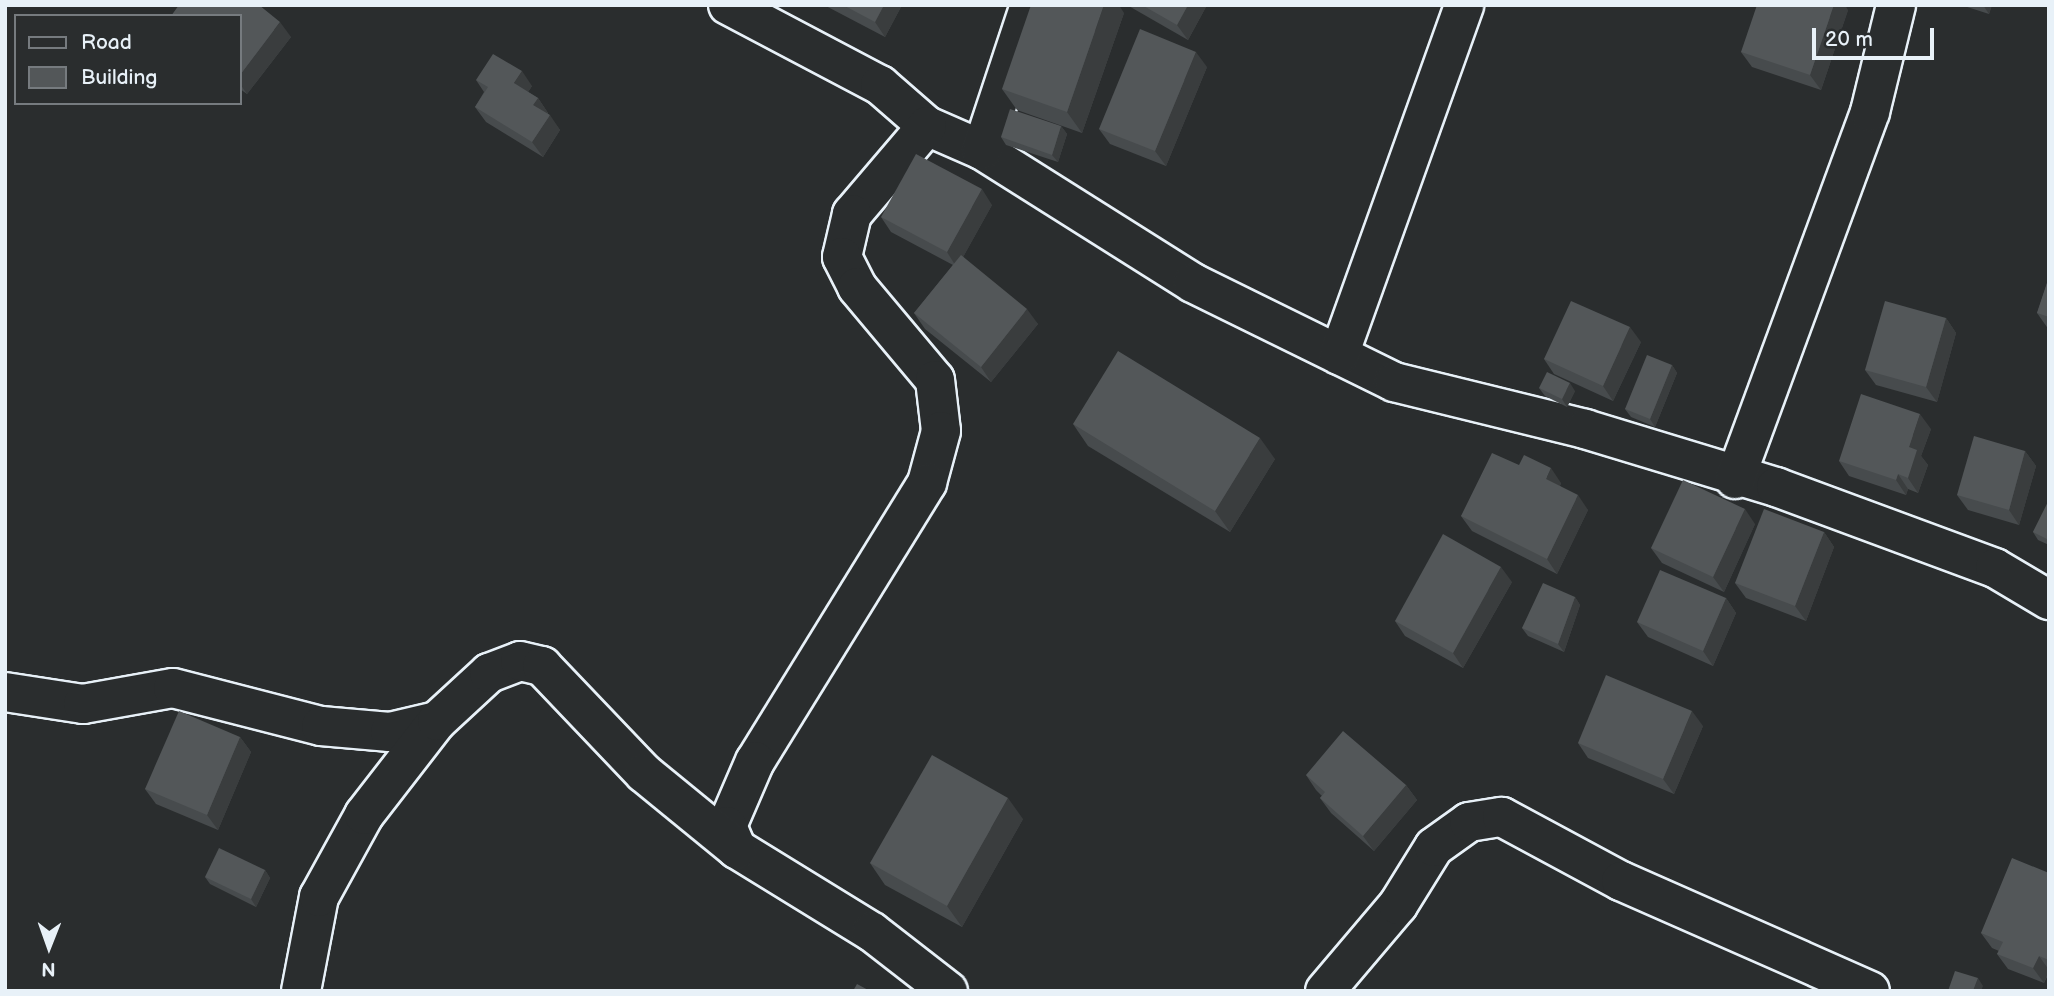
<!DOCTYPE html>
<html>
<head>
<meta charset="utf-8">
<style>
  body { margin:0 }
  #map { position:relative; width:2054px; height:996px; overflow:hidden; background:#2a2d2e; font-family:"Balsamiq Sans",sans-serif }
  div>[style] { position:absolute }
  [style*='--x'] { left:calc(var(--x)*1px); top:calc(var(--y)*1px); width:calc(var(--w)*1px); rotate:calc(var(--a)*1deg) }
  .roads { filter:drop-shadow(2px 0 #e8f1f8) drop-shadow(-2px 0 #e8f1f8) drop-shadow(0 2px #e8f1f8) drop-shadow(0 -2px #e8f1f8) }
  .minor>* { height:38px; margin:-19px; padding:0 19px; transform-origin:19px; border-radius:19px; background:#2a2d2e }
  .wall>* { inset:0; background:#474b4d }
  .shaded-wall>* { inset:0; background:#3a3d3e }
  .building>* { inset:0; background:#535759 }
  span { translate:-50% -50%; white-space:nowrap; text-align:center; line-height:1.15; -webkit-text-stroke:6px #2a2d2e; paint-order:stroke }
  .frame { position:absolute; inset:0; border:7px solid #e8f1f8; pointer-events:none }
  .legend { position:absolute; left:14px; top:14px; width:228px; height:91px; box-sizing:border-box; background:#2a2d2e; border:2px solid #767b7f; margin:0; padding:9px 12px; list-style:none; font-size:21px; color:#e8f1f8 }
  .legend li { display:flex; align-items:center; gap:14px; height:35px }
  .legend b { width:35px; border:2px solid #767b7f }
  .north { position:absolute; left:14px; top:912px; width:70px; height:70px; -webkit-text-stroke:5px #2a2d2e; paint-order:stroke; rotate:181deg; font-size:19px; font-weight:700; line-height:28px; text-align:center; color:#e8f1f8 }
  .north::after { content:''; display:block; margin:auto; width:24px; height:32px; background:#e8f1f8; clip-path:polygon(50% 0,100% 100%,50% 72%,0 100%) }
  .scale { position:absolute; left:1812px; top:28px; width:122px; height:32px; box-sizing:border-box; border:4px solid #e8f1f8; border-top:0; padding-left:9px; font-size:21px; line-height:24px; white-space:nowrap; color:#e8f1f8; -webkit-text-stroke:5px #2a2d2e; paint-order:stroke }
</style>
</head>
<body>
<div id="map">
  <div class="roads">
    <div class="minor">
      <i style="--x:728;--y:5;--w:172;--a:27.8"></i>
      <i style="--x:880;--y:85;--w:62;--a:41.1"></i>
      <i style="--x:927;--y:126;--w:60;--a:23.6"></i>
      <i style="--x:982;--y:150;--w:249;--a:32.2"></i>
      <i style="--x:1193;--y:283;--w:224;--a:26.2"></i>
      <i style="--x:1394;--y:382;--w:197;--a:13.8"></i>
      <i style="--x:1585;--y:429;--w:200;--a:16.9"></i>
      <i style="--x:1776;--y:487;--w:233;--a:20.3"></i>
      <i style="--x:1995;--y:568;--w:63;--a:30.7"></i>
      <i style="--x:927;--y:126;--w:116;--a:130.4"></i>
      <i style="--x:852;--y:214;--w:44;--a:103.1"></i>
      <i style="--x:842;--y:257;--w:34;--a:63"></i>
      <i style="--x:857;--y:287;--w:121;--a:50"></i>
      <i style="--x:935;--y:380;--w:51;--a:83.3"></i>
      <i style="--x:941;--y:431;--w:54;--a:105.1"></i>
      <i style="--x:927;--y:483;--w:327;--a:121.7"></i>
      <i style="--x:755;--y:761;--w:71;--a:113.3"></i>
      <i style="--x:727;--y:826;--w:25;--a:67"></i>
      <i style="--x:737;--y:849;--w:158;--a:31.6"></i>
      <i style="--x:872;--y:932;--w:96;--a:37.8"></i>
      <i style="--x:982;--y:150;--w:153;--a:-71.7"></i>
      <i style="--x:1339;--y:355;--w:372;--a:-70.3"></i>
      <i style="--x:1735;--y:479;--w:391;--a:-69.8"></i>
      <i style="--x:1870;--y:112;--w:110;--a:-76.3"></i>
      <i style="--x:5;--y:692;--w:79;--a:8.7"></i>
      <i style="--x:83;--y:704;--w:91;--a:-10.1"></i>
      <i style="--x:173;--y:688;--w:153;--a:14.4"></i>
      <i style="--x:321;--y:726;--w:69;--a:5"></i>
      <i style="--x:390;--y:732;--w:48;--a:-13.2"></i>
      <i style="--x:301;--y:991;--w:96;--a:-79.2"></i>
      <i style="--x:319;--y:897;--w:94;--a:-61.2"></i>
      <i style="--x:364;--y:815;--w:119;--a:-52.2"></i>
      <i style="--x:437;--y:721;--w:71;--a:-42.7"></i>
      <i style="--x:489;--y:673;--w:33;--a:-21"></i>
      <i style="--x:520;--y:661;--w:23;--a:13"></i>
      <i style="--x:542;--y:666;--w:148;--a:46.4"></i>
      <i style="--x:644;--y:773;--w:120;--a:39.3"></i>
      <i style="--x:1325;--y:991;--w:113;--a:-49.7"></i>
      <i style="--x:1398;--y:905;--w:68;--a:-58.2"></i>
      <i style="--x:1434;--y:847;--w:43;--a:-35.5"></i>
      <i style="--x:1469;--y:822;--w:33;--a:-9"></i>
      <i style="--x:1502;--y:817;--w:135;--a:28.3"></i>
      <i style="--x:1621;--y:881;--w:272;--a:23.8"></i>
    </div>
  </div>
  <div class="wall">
    <i style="clip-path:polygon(824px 5px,902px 5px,885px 37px)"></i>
    <i style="clip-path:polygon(1127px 5px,1207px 5px,1188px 40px)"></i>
    <i style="clip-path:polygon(1961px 5px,1992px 5px,1989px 14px)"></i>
    <i style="clip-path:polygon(1848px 10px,1821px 90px,1752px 67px,1741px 52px)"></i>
    <i style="clip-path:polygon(1124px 13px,1082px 133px,1017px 110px,1002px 89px)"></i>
    <i style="clip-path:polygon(240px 16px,291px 37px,247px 94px,240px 89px)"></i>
    <i style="clip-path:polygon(1207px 67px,1166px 166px,1110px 144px,1099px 129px)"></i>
    <i style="clip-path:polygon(476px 80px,532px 86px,528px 92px,538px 98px,548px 113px,548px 114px,560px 130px,543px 157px,486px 122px,475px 107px,484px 92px)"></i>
    <i style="clip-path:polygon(1061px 126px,1067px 134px,1058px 162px,1006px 145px,1001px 137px)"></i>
    <i style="clip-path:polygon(992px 205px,963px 257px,1038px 324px,991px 382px,925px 329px,914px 313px,953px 265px,891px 232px,881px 217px)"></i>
    <i style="clip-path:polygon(2049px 277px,2049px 330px,2037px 313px)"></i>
    <i style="clip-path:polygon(1946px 318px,1956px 333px,1937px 402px,1876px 385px,1865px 370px)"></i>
    <i style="clip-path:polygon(1641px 342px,1613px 401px,1554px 374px,1544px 359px)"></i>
    <i style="clip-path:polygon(1672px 365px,1677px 373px,1655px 427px,1631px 417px,1625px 409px)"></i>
    <i style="clip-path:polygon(1539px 388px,1575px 391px,1567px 407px,1545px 396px)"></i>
    <i style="clip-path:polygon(1073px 424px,1275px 459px,1230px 532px,1088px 446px)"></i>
    <i style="clip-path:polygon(1931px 429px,1921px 456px,1928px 465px,1918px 493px,1908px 489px,1906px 495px,1849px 476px,1839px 461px)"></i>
    <i style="clip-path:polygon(2025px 451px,2036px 466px,2019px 525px,1968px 510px,1957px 495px)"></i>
    <i style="clip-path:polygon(1519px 465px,1561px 483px,1560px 486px,1588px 510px,1557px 574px,1472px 531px,1461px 516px)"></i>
    <i style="clip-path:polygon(2049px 500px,2049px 545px,2038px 540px,2033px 532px)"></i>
    <i style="clip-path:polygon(1755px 524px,1724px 592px,1662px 563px,1651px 548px)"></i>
    <i style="clip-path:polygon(1824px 532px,1834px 547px,1806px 621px,1746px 598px,1735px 583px)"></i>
    <i style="clip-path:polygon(1512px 582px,1463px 668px,1405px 636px,1395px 621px)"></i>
    <i style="clip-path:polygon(1575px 597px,1580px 605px,1564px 652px,1528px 636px,1522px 628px)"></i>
    <i style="clip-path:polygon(1726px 598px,1736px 613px,1713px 666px,1648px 637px,1637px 622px)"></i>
    <i style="clip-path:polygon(1703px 726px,1674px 794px,1588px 758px,1578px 743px)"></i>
    <i style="clip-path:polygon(240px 737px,251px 752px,218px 830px,156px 804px,145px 789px)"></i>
    <i style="clip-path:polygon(1306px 775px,1406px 785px,1417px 800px,1374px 851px,1331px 813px,1320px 798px,1322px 796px,1316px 790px)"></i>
    <i style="clip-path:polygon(1023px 819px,962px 927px,885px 885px,870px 863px)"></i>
    <i style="clip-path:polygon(265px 870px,270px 878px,256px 907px,210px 884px,205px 877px)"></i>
    <i style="clip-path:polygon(2049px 873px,2049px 973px,2044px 983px,2008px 969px,1997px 954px,1999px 951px,1992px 948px,1981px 933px)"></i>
  </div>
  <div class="shaded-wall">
    <i style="clip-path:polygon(884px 5px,902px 5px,885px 37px,875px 22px)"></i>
    <i style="clip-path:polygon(1104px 5px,1119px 5px,1124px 13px,1082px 133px,1067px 112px)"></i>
    <i style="clip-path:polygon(1188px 5px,1207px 5px,1188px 40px,1177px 25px)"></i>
    <i style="clip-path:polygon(1834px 5px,1845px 5px,1848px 10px,1821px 90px,1810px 75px)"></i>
    <i style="clip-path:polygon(1983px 5px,1992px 5px,1989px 14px)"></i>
    <i style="clip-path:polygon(280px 22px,291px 37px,247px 94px,240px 84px,240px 75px)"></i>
    <i style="clip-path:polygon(1196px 52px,1207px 67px,1166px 166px,1155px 151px)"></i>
    <i style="clip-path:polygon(522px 71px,532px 86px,524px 98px,514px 83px)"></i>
    <i style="clip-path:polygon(538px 98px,548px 113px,544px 120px,533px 105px)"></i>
    <i style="clip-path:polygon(550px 115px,560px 130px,543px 157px,532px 142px)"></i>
    <i style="clip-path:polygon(1061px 126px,1067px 134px,1058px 162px,1052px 155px)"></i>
    <i style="clip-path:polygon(982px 189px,992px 205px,957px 268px,947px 252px)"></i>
    <i style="clip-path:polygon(1027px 309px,1038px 324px,991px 382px,981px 367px)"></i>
    <i style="clip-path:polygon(1946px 318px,1956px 333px,1937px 402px,1926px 387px)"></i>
    <i style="clip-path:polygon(1630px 327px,1641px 342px,1613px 401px,1603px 386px)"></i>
    <i style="clip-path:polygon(1672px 365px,1677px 373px,1655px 427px,1650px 419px)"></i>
    <i style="clip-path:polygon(1570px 383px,1575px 391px,1567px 407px,1562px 399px)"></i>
    <i style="clip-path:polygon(1920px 414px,1931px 429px,1921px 456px,1928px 465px,1918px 493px,1908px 478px,1909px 447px)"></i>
    <i style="clip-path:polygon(1260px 438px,1275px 459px,1230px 532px,1215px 511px)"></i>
    <i style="clip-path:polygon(2025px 451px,2036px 466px,2019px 525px,2009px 510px)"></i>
    <i style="clip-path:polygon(1551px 468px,1561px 483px,1556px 494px,1546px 479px)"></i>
    <i style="clip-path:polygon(1898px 474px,1908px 489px,1906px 495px,1896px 480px)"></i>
    <i style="clip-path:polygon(1578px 495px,1588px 510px,1557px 574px,1547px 559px)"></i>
    <i style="clip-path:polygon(1745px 509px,1755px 524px,1724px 592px,1713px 577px)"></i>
    <i style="clip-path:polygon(1824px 532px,1834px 547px,1806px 621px,1795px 606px)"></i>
    <i style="clip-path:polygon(1501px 567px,1512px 582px,1463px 668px,1453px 653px)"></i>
    <i style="clip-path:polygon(1575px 597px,1580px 605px,1564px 652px,1558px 644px)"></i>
    <i style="clip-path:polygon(1726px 598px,1736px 613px,1713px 666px,1703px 651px)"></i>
    <i style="clip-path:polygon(1692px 711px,1703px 726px,1674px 794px,1663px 779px)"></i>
    <i style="clip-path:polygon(240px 737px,251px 752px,218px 830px,207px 815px)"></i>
    <i style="clip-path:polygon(1406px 785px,1417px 800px,1374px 851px,1363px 836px)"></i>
    <i style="clip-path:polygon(1008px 798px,1023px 819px,962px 927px,947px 906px)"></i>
    <i style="clip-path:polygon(265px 870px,270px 878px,256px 907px,251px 899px)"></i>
    <i style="clip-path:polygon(2039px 956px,2049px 970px,2044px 983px,2033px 968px)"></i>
    <i style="clip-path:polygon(1978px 978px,1983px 986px,1981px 991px,1973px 991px)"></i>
  </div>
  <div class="building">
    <i style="clip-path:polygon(179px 5px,259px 5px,280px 22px,240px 75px,240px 16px,171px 16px)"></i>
    <i style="clip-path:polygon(843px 5px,884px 5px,875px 22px)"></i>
    <i style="clip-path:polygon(1031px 5px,1104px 5px,1067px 112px,1002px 89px)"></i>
    <i style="clip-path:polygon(1142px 5px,1188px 5px,1177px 25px)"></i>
    <i style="clip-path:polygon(1757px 5px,1834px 5px,1810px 75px,1741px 52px)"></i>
    <i style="clip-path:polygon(1140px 29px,1196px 52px,1155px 151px,1099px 129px)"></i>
    <i style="clip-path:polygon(493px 54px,522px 71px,514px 83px,538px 98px,533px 105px,550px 115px,532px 142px,475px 107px,488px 87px,476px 80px)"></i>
    <i style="clip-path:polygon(1010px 109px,1061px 126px,1052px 155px,1001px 137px)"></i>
    <i style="clip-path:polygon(916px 154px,982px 189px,947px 252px,881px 217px)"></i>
    <i style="clip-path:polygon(961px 255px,1027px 309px,981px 367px,914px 313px)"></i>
    <i style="clip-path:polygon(2049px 277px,2049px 317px,2037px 313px)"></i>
    <i style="clip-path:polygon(1571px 301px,1630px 327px,1603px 386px,1544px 359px)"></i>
    <i style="clip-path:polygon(1885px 301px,1946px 318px,1926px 387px,1865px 370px)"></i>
    <i style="clip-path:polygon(1118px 351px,1260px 438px,1215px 511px,1073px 424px)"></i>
    <i style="clip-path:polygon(1647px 355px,1672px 365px,1650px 419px,1625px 409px)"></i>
    <i style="clip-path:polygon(1547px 372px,1570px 383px,1562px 399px,1539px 388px)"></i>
    <i style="clip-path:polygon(1861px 394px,1920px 414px,1909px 447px,1917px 450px,1908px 478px,1898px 474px,1896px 480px,1839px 461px)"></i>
    <i style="clip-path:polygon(1974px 436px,2025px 451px,2009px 510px,1957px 495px)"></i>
    <i style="clip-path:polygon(1492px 453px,1519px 465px,1524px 455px,1551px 468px,1546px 479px,1578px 495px,1547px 559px,1461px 516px)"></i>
    <i style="clip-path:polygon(1683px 480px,1745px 509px,1713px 577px,1651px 548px)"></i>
    <i style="clip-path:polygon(2049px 500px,2049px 540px,2033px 532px)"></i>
    <i style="clip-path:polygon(1764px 509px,1824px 532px,1795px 606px,1735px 583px)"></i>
    <i style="clip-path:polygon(1443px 534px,1501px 567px,1453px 653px,1395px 621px)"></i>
    <i style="clip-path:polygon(1660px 570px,1726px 598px,1703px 651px,1637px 622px)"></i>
    <i style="clip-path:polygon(1543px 583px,1575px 597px,1558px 644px,1522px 628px)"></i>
    <i style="clip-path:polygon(1606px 675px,1692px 711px,1663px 779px,1578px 743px)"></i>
    <i style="clip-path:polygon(179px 711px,240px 737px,207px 815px,145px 789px)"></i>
    <i style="clip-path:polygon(1343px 731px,1406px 785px,1363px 836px,1320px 798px,1325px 792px,1306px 775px)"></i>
    <i style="clip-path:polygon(932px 755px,1008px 798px,947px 906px,870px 863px)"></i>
    <i style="clip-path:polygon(219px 848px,265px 870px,251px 899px,205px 877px)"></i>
    <i style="clip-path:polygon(2012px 858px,2049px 873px,2049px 960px,2039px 956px,2033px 968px,1997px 954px,2003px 942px,1981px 933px)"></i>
    <i style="clip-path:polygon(1955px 971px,1978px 978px,1973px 991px,1948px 991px)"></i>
    <i style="clip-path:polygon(857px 984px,870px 991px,853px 991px)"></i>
  </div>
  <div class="frame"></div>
  <ul class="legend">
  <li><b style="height:9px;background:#2a2d2e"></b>Road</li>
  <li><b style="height:19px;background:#535759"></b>Building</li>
  </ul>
  <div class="north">N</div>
  <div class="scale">20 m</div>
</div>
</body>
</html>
